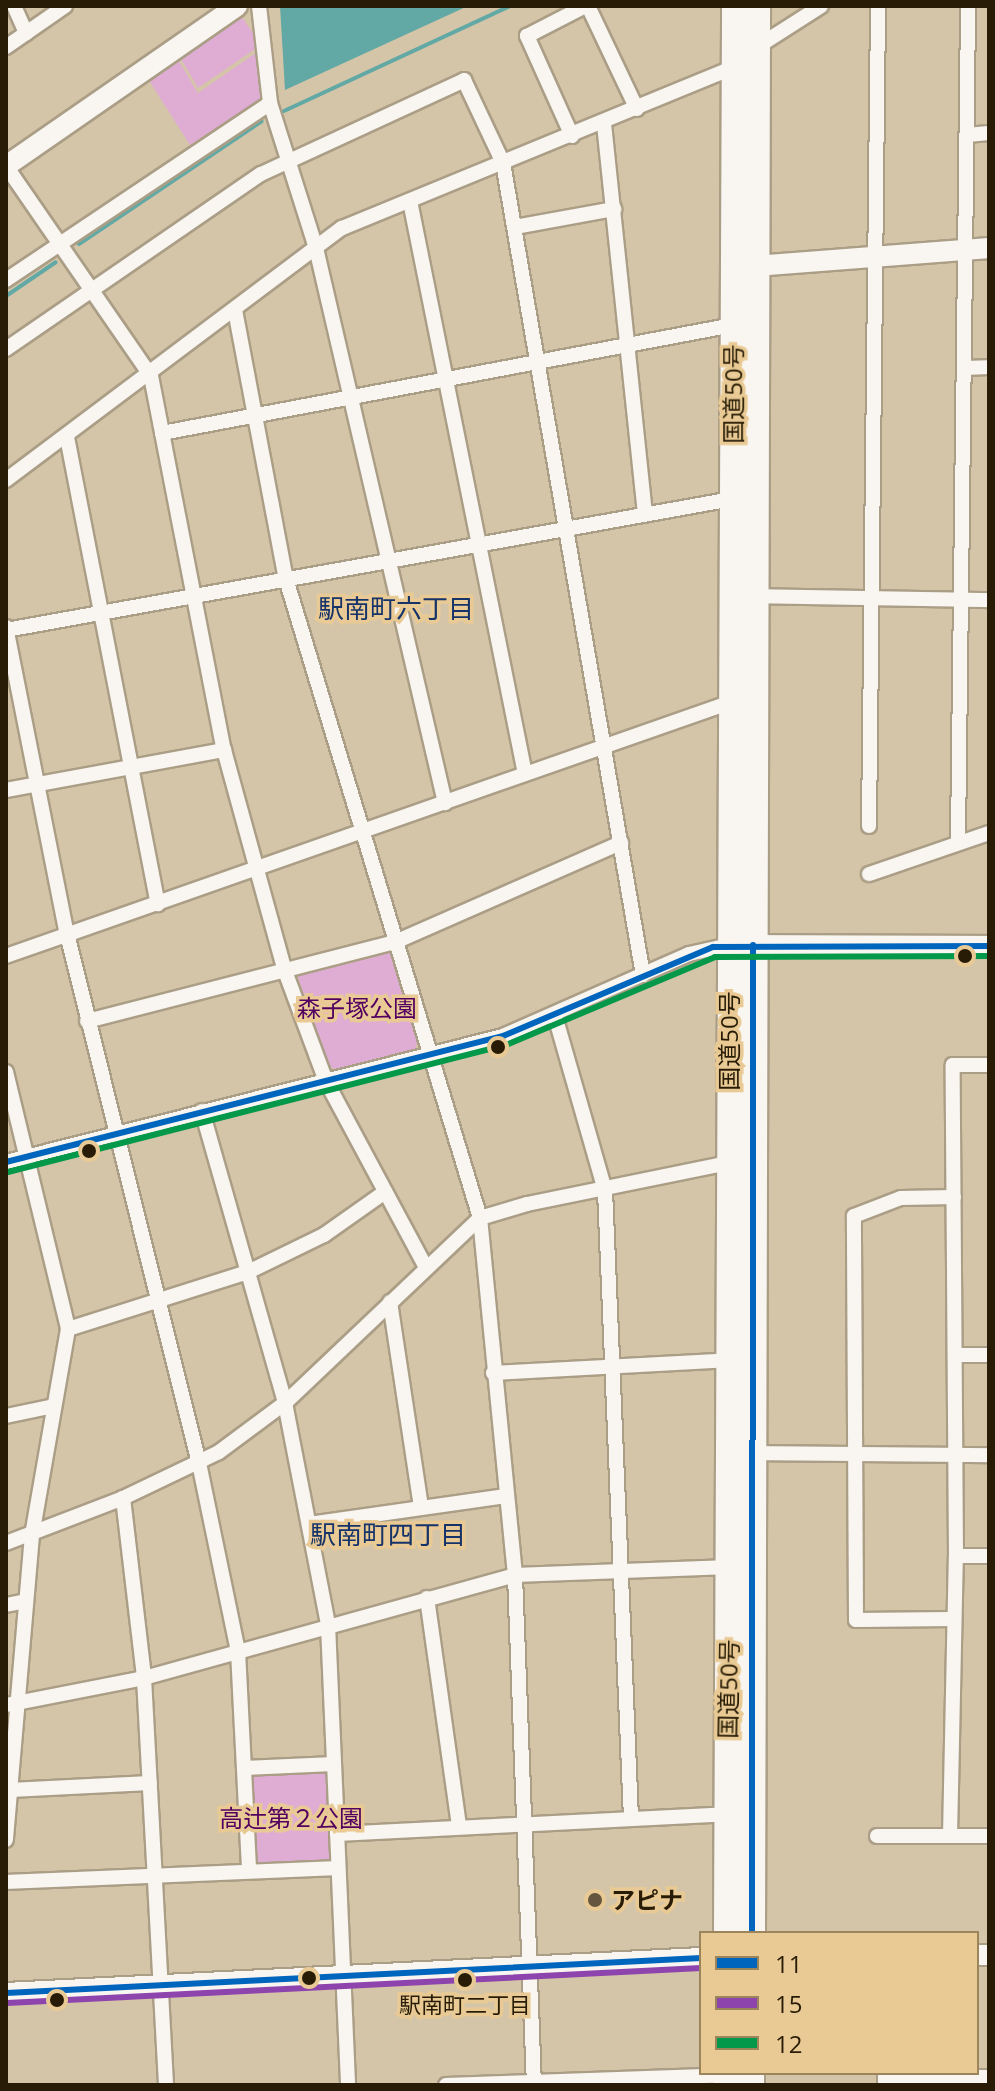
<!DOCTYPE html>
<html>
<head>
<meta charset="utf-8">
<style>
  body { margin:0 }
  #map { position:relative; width:995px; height:2091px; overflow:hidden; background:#d5c5a8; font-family:"Open Sans","Noto Sans JP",sans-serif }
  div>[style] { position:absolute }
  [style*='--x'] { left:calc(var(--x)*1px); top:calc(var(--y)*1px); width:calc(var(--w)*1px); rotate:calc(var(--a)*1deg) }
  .green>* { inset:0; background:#dfadd3 }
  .water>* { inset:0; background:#62a9a5 }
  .stream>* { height:4px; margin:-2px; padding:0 2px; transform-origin:2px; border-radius:2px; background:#62a9a5 }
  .roads { filter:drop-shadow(2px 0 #ab9e86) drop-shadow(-2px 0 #ab9e86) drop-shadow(0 2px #ab9e86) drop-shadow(0 -2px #ab9e86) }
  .street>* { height:14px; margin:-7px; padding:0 7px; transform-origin:7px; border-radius:7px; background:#f9f6f2 }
  .secondary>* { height:20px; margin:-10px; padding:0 10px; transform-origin:10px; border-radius:10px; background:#f9f6f2 }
  .highway>* { height:26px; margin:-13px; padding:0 13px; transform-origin:13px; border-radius:13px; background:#f9f6f2 }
  .bus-1>* { height:6px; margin:-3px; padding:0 3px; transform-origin:3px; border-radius:3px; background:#0065bd }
  .bus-2>* { height:6px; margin:-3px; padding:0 3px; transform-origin:3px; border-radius:3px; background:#8e44ad }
  .bus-3>* { height:6px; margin:-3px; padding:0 3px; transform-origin:3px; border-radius:3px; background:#04984a }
  .dots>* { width:22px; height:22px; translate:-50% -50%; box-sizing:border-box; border:4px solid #e9ca94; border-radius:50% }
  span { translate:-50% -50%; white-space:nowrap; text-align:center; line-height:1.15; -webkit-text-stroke:7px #e9ca94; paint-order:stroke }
  .bus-label { font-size:22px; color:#281c06 }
  .street-label { font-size:24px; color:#281c06 }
  .park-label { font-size:24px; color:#52005f }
  .poi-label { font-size:24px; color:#281c06; font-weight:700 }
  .left { translate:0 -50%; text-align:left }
  .neighbourhood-label { font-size:26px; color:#153368 }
  .frame { position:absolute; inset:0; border:8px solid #281c06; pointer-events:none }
  .legend { position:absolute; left:699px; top:1931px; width:280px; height:144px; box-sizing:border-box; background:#e9ca94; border:2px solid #9c845b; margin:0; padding:10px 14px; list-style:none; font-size:24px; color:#281c06 }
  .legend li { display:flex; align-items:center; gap:16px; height:40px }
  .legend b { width:40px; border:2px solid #9c845b }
</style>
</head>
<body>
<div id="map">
  <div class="green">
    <i style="clip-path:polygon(242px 17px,261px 45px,198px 88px,181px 59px)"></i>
    <i style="clip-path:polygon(260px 50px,264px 97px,190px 145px,148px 79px,177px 58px,198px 93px)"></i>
    <i style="clip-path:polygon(387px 949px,392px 951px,418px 1041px,414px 1051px,335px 1069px,327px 1065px,297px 974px)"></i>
    <i style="clip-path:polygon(332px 1767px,336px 1865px,251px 1868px,246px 1770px)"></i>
  </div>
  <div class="water">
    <i style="clip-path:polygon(280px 6px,468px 6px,285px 90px)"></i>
  </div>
  <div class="stream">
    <i style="--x:284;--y:111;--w:249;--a:-24.9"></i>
    <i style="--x:79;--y:244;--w:220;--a:-33.9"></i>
    <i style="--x:6;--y:296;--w:60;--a:-34.2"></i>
  </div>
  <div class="roads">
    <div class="street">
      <i style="--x:14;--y:6;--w:30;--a:66"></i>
      <i style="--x:259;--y:6;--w:98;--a:83.5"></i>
      <i style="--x:270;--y:103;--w:152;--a:72.4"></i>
      <i style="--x:316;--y:248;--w:570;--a:76.91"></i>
      <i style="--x:588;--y:6;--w:114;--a:64.6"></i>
      <i style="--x:6;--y:47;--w:72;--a:-34.8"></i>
      <i style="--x:757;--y:47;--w:76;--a:-32.6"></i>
      <i style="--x:604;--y:124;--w:389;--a:84"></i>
      <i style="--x:967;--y:135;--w:22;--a:-5"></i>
      <i style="--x:572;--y:136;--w:110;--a:-114.2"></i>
      <i style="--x:527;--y:36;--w:65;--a:-27.3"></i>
      <i style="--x:6;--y:166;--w:255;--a:55.4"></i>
      <i style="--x:151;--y:376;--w:381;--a:79"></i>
      <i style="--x:224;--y:750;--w:229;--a:74.6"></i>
      <i style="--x:285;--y:971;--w:117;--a:69.6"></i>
      <i style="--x:326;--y:1081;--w:210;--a:61.8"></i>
      <i style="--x:410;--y:201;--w:584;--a:78.65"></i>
      <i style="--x:515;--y:227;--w:101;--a:-10.3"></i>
      <i style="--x:6;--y:280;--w:318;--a:-33.8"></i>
      <i style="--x:235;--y:310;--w:274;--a:79.3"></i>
      <i style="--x:286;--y:579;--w:668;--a:73.11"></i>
      <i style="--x:480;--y:1218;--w:359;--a:84.4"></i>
      <i style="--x:515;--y:1575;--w:510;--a:87.87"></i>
      <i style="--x:6;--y:349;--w:309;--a:-34.5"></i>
      <i style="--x:261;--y:174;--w:224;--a:-24.8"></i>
      <i style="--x:464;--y:80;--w:92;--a:64.8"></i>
      <i style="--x:503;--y:163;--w:824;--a:80.22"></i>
      <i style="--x:964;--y:368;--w:25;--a:-2"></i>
      <i style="--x:162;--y:433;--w:581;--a:-10.71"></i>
      <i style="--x:67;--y:437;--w:476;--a:79"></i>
      <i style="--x:6;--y:480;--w:420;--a:-36.9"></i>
      <i style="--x:342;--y:228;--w:427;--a:-22.3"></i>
      <i style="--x:753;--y:596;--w:236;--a:1"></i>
      <i style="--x:6;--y:627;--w:313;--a:78.8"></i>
      <i style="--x:67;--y:934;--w:545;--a:75.99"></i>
      <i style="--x:199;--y:1463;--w:192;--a:78.3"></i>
      <i style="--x:238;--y:1651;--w:219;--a:87.1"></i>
      <i style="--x:6;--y:630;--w:738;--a:-10.23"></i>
      <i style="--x:6;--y:790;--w:222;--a:-10.4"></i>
      <i style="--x:869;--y:826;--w:820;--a:-89.37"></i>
      <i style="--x:958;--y:840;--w:834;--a:-89.31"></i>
      <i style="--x:869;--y:874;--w:127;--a:-18.9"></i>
      <i style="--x:6;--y:956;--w:768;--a:-19.31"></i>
      <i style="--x:555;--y:1016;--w:181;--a:74"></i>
      <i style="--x:605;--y:1190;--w:629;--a:87.63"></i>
      <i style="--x:87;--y:1021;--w:318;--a:-14.4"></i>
      <i style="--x:395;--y:942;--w:247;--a:-23.7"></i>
      <i style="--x:6;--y:1072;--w:264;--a:76.4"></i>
      <i style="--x:68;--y:1329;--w:209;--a:99.9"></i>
      <i style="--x:32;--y:1535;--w:306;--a:94.9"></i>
      <i style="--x:202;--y:1111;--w:304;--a:74.1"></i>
      <i style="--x:285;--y:1403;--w:226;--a:79"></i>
      <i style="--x:328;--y:1625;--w:460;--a:87.5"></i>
      <i style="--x:6;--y:1162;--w:513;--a:-14.23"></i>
      <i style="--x:503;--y:1036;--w:203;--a:-23.8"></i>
      <i style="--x:689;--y:954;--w:41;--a:-12.7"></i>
      <i style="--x:390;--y:1302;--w:207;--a:81.4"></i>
      <i style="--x:68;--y:1329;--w:189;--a:-17.6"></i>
      <i style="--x:248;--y:1272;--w:85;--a:-26"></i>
      <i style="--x:324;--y:1235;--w:75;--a:-35.2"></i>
      <i style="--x:956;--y:1355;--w:33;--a:0"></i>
      <i style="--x:493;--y:1373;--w:238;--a:-3.1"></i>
      <i style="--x:6;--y:1416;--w:49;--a:-11.8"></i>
      <i style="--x:751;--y:1453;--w:238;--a:0.5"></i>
      <i style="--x:123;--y:1498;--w:181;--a:83.3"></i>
      <i style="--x:144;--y:1678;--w:408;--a:86.9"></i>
      <i style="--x:309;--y:1524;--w:199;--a:-8.1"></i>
      <i style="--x:6;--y:1543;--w:125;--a:-21"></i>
      <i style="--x:123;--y:1498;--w:106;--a:-25.6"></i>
      <i style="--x:219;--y:1452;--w:82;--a:-36.6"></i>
      <i style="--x:285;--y:1403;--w:269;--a:-43.5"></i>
      <i style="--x:480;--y:1218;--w:49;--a:-16.6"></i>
      <i style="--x:527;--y:1204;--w:206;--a:-11.5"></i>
      <i style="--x:956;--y:1556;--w:33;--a:0"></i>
      <i style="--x:427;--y:1598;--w:230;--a:82"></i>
      <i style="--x:6;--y:1605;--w:20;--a:-11"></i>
      <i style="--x:953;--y:1619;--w:97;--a:179.4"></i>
      <i style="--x:856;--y:1620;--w:404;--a:-90.3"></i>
      <i style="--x:854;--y:1216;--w:50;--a:-21"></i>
      <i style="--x:901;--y:1198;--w:53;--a:-1.1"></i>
      <i style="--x:6;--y:1705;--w:141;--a:-11.1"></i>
      <i style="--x:144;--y:1678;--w:385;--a:-15.5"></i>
      <i style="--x:515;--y:1575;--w:215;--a:-2.1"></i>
      <i style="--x:244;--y:1768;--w:90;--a:-2.5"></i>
      <i style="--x:10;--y:1790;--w:140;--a:-2.9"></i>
      <i style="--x:337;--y:1834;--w:390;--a:-2.9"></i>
      <i style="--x:877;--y:1836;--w:112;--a:0"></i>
      <i style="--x:950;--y:1836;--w:280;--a:-88.8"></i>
      <i style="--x:956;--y:1556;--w:491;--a:-90.4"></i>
      <i style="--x:953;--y:1065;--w:36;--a:0"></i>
      <i style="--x:6;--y:1882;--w:332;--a:-2.4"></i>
      <i style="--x:446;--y:2085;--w:280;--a:-2"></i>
      <i style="--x:885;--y:2085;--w:8;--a:-90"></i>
      <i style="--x:885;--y:2077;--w:104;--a:0"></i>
    </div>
    <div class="secondary">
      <i style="--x:6;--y:166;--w:281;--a:-34.7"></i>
      <i style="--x:742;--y:267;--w:248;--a:-4.4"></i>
      <i style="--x:741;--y:945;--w:248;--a:0.2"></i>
      <i style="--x:977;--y:1955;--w:12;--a:0"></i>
      <i style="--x:6;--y:1993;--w:696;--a:-2.88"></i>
    </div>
    <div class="highway">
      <i style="--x:727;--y:1933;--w:1927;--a:-89.76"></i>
      <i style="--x:752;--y:1933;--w:1927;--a:-89.85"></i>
      <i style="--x:726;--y:2073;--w:12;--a:90"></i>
      <i style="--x:751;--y:2085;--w:12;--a:-90"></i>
    </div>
  </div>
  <div class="bus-1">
    <i style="--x:6;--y:1162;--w:513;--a:-14.23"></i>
    <i style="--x:503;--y:1036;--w:228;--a:-23"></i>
    <i style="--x:713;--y:947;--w:276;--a:-0.2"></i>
    <i style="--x:752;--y:1933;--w:988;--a:-89.94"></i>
    <i style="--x:6;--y:1993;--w:696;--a:-2.88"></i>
  </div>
  <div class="bus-2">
    <i style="--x:7;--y:2003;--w:695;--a:-2.89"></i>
  </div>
  <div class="bus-3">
    <i style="--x:8;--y:1172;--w:514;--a:-14.31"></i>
    <i style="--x:506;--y:1045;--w:227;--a:-22.8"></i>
    <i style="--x:715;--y:957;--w:274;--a:-0.2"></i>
  </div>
  <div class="dots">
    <i style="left:965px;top:956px;background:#281c06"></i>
    <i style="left:498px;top:1047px;background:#281c06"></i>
    <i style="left:89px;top:1151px;background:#281c06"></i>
    <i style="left:595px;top:1900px;background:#65573f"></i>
    <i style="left:309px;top:1978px;background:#281c06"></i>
    <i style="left:465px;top:1980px;background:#281c06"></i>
    <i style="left:57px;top:2000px;background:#281c06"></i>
  </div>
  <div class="bus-label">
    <span style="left:465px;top:2005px">駅南町二丁目</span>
  </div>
  <div class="street-label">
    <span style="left:733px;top:394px;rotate:-90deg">国道50号</span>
    <span style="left:729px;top:1041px;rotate:-90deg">国道50号</span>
    <span style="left:728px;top:1689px;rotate:-89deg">国道50号</span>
  </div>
  <div class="park-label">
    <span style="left:357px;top:1008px">森子塚公園</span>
    <span style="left:291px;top:1818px">高辻第２公園</span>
  </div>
  <div class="poi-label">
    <span class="left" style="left:611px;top:1900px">アピナ</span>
  </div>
  <div class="neighbourhood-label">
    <span style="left:396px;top:609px">駅南町六丁目</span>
    <span style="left:388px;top:1535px">駅南町四丁目</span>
  </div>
  <div class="frame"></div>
  <ul class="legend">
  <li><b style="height:10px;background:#0065bd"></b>11</li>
  <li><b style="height:10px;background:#8e44ad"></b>15</li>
  <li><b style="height:10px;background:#04984a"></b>12</li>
  </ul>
</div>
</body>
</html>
